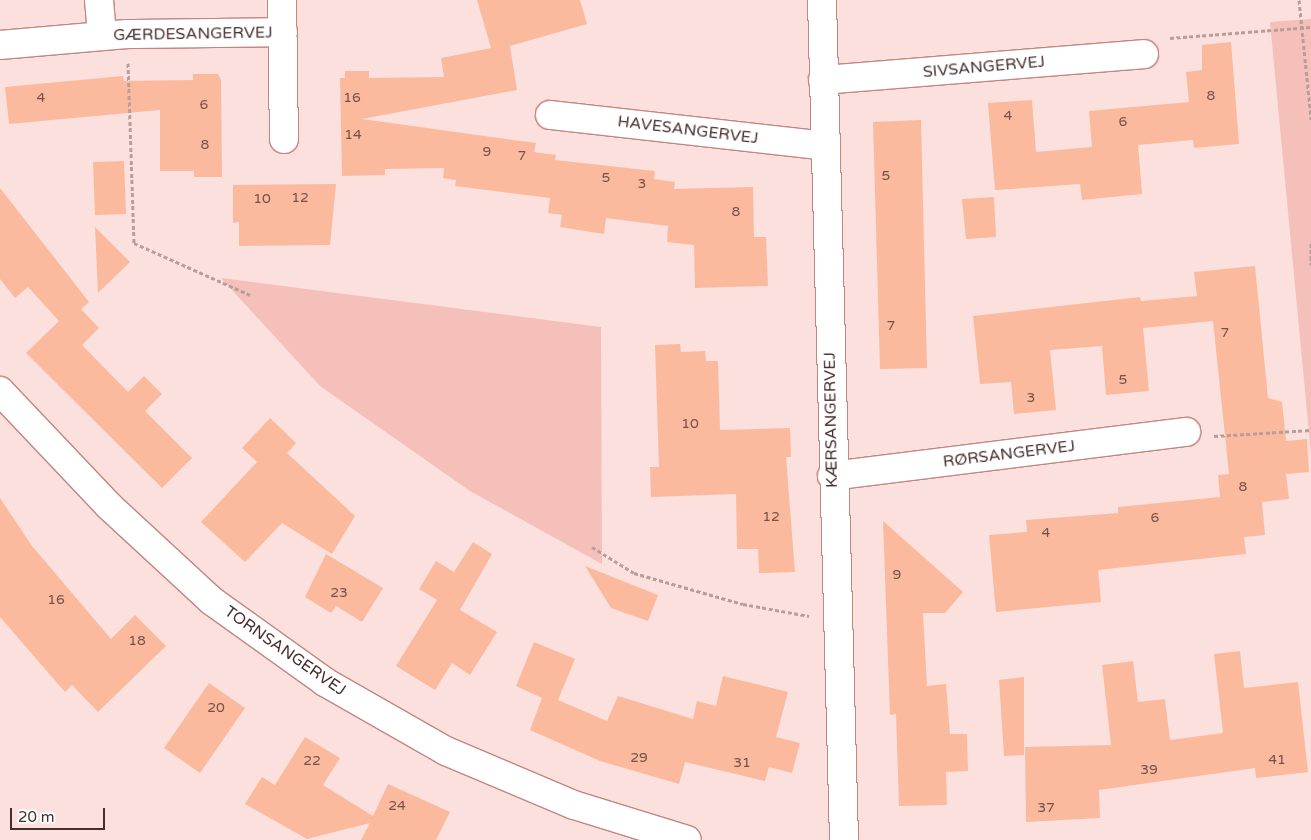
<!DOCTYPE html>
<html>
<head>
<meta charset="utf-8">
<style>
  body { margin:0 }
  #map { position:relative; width:1311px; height:840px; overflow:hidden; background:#fbe0dd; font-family:"Varela Round",sans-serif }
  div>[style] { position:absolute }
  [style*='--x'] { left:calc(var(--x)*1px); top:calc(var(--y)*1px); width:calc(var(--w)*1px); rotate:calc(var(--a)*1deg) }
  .green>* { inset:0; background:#f5bfba }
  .building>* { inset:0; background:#fbba9d }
  .path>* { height:3px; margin-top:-1.5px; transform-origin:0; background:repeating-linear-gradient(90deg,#b89e9b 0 4px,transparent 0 6.5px) }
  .roads { filter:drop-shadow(1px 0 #c28680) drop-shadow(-1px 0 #c28680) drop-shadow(0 1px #c28680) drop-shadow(0 -1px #c28680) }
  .minor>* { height:28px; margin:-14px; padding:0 14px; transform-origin:14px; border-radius:14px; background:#fff }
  span { translate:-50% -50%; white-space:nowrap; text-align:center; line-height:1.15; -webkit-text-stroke:5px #fff; paint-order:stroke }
  .number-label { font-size:14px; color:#745148 }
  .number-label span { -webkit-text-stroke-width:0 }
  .street-label { font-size:16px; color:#472e2c }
  .scale { position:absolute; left:10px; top:808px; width:95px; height:22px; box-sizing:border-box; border:2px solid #472e2c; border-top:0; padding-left:6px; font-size:15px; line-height:18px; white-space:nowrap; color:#472e2c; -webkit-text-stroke:4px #fff; paint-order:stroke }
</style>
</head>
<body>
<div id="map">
  <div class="green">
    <i style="clip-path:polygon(1311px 19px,1311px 454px,1270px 22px)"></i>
    <i style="clip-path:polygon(221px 278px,601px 327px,602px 564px,470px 491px,320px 386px)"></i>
  </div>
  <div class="building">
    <i style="clip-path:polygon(477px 0,580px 0,587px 24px,510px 46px,517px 90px,362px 119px,536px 143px,534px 152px,556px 155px,555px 160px,655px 171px,654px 179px,675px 182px,674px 189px,753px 187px,754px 237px,766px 237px,768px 286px,695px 288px,694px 245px,667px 242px,668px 226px,606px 218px,604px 234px,560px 227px,562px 215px,548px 213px,550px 198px,455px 186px,456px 180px,443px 178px,444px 168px,385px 169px,385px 175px,342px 176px,340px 78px,345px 78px,345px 71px,369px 71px,369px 78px,444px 77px,441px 58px,491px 48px)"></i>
    <i style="clip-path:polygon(1231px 42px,1239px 144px,1194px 148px,1193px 140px,1138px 145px,1142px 194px,1082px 200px,1080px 184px,995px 190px,988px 103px,1032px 100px,1036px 152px,1092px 147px,1089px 111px,1189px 102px,1186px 72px,1202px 70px,1202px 45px)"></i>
    <i style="clip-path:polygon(193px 74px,218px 74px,221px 80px,222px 177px,194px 177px,194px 171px,160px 171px,160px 110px,9px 124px,5px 87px,123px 76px,124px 81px,193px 80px)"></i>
    <i style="clip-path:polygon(921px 120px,927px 368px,880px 369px,873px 122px)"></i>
    <i style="clip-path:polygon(124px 161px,126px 214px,95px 215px,93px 162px)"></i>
    <i style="clip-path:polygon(336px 184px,330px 245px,239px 246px,239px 222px,233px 223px,233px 185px)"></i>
    <i style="clip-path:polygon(0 188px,89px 302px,81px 309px,99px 328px,82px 345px,128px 392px,144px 376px,162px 394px,145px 411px,192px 458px,162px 488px,26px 353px,59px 321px,28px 287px,15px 298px,0 279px)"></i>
    <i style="clip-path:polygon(994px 197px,996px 237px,966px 239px,962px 199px)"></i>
    <i style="clip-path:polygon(95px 227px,130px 262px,98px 293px)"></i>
    <i style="clip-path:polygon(1255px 266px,1268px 398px,1282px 402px,1286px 441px,1307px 439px,1309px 472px,1286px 474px,1289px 499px,1262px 502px,1265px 535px,1244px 537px,1246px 554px,1098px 570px,1101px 602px,996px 612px,989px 535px,1027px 532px,1026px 520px,1118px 513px,1118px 507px,1220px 497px,1218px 475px,1229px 474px,1213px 321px,1143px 328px,1149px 391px,1106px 395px,1102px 346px,1050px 350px,1056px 410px,1014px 414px,1011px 382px,980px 384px,973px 316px,1140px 297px,1141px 301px,1197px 296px,1194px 272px)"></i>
    <i style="clip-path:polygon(680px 344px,681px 352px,705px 351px,706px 361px,718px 361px,720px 430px,790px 428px,791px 457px,786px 457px,795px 572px,759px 573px,758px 549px,737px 549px,736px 494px,651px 497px,650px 467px,659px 467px,655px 345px)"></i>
    <i style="clip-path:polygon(270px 418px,296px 443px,287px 453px,355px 516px,332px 554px,282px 523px,245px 562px,201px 522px,257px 462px,242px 448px)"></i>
    <i style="clip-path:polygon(0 498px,32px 546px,111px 639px,135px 615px,166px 646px,98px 712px,72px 685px,65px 692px,0 617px)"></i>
    <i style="clip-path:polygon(883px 521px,963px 592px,945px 613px,923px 613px,927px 686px,946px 684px,950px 734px,967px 734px,968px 771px,946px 772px,947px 805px,899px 806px,896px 714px,890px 715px)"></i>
    <i style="clip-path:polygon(473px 542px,492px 554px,460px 610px,497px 632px,470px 675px,452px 663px,435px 690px,396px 666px,437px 600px,419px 589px,436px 561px,454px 572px)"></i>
    <i style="clip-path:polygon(326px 554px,383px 588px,362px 622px,336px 606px,331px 613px,305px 597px)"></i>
    <i style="clip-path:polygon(585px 566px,658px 595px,648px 621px,611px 608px)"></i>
    <i style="clip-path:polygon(534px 642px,575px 659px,558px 700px,607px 721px,618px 696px,693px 719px,697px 701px,716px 706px,723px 676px,788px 692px,776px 737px,800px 743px,792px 773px,769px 767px,765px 781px,685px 762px,679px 784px,600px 761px,530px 730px,542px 698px,516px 686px)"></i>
    <i style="clip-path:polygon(1240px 651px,1244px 688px,1298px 682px,1308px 772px,1256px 778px,1255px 768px,1099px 790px,1100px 818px,1026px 822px,1025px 747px,1111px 745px,1102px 665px,1133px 661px,1138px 702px,1165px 699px,1170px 740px,1223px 733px,1214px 654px)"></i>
    <i style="clip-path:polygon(1024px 677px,1024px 755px,1004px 756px,999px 680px)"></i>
    <i style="clip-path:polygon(209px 683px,245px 708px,200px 773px,164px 748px)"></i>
    <i style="clip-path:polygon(305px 737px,340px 758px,323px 785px,373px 816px,388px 784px,450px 812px,436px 840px,361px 840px,370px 823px,307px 839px,245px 804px,262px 777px,275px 785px)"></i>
  </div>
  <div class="path">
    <i style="--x:1299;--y:0;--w:120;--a:84.2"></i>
    <i style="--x:1170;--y:38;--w:141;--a:-4.5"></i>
    <i style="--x:128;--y:63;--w:180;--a:88.1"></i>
    <i style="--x:134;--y:243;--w:127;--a:24.1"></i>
    <i style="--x:1311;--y:243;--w:22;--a:90"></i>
    <i style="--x:1214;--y:436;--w:97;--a:-3.5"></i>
    <i style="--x:592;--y:547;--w:49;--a:31.8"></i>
    <i style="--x:634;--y:573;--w:113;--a:15.9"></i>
    <i style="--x:743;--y:604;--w:67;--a:10.3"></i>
  </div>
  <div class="roads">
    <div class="minor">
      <i style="--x:99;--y:0;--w:36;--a:85"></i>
      <i style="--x:282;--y:0;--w:139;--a:89.2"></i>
      <i style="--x:822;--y:0;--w:840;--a:88.5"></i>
      <i style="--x:0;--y:45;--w:127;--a:-5"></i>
      <i style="--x:127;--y:34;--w:156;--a:-0.7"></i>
      <i style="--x:823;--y:80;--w:322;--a:-4.6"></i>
      <i style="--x:550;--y:115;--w:277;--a:6.4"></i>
      <i style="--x:0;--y:391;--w:158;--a:46.5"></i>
      <i style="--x:109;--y:506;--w:140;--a:42.7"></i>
      <i style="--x:212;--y:601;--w:139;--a:35.6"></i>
      <i style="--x:325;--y:682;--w:139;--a:29.7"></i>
      <i style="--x:446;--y:751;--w:139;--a:22.9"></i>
      <i style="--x:574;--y:805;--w:118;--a:17.2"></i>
      <i style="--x:832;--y:476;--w:357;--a:-7.1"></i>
    </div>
  </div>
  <div class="number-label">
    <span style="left:1211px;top:96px">8</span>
    <span style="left:41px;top:98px">4</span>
    <span style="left:352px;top:98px">16</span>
    <span style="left:204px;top:105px">6</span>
    <span style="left:1008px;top:116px">4</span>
    <span style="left:1123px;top:122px">6</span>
    <span style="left:353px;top:135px">14</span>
    <span style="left:205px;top:145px">8</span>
    <span style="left:487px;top:152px">9</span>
    <span style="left:522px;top:156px">7</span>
    <span style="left:886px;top:176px">5</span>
    <span style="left:606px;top:178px">5</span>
    <span style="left:642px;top:184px">3</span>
    <span style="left:300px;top:198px">12</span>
    <span style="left:262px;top:199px">10</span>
    <span style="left:736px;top:212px">8</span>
    <span style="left:891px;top:326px">7</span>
    <span style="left:1225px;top:333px">7</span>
    <span style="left:1123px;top:380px">5</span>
    <span style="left:1031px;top:398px">3</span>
    <span style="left:690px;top:424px">10</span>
    <span style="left:1243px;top:487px">8</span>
    <span style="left:771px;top:517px">12</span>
    <span style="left:1155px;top:518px">6</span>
    <span style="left:1046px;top:533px">4</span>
    <span style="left:897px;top:575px">9</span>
    <span style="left:339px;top:593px">23</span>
    <span style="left:56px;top:600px">16</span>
    <span style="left:137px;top:641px">18</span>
    <span style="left:216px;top:708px">20</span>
    <span style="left:639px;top:758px">29</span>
    <span style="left:1277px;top:760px">41</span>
    <span style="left:312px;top:761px">22</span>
    <span style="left:742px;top:763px">31</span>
    <span style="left:1149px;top:770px">39</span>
    <span style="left:397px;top:806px">24</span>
    <span style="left:1046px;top:808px">37</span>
  </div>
  <div class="street-label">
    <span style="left:193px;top:34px;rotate:-1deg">GÆRDESANGERVEJ</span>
    <span style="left:984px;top:67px;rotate:-5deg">SIVSANGERVEJ</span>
    <span style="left:688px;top:130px;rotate:7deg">HAVESANGERVEJ</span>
    <span style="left:831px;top:420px;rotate:-91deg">KÆRSANGERVEJ</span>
    <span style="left:1009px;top:454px;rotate:-7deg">RØRSANGERVEJ</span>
    <span style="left:285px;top:651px;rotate:35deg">TORNSANGERVEJ</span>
  </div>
  <div class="scale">20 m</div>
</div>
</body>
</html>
